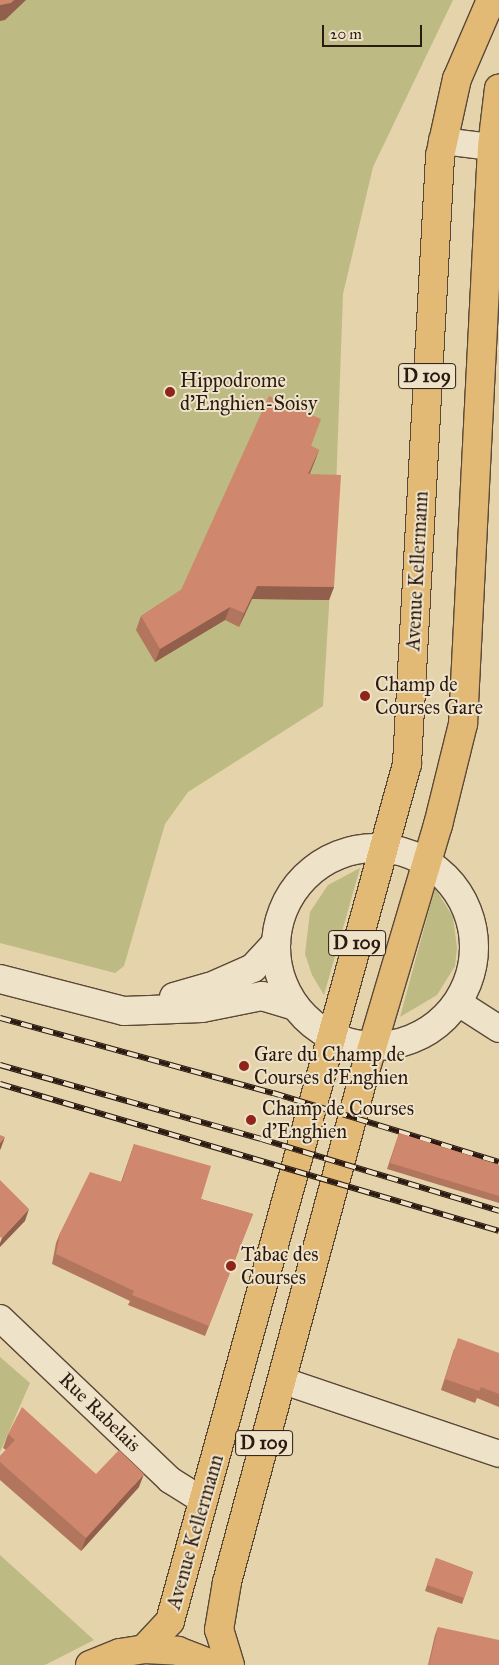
<!DOCTYPE html>
<html>
<head>
<meta charset="utf-8">
<style>
  body { margin:0 }
  #map { position:relative; width:499px; height:1665px; overflow:hidden; background:#e5d3ab; font-family:"IM FELL Great Primer",serif }
  div>[style] { position:absolute }
  [style*='--x'] { left:calc(var(--x)*1px); top:calc(var(--y)*1px); width:calc(var(--w)*1px); rotate:calc(var(--a)*1deg) }
  .green>* { inset:0; background:#bdba83 }
  .roads { filter:drop-shadow(1px 0 #5a4838) drop-shadow(-1px 0 #5a4838) drop-shadow(0 1px #5a4838) drop-shadow(0 -1px #5a4838) }
  .minor>* { height:26px; margin:-13px; padding:0 13px; transform-origin:13px; border-radius:13px; background:#eee2c8 }
  .tertiary>* { height:28px; margin:-14px; padding:0 14px; transform-origin:14px; border-radius:14px; background:#eee2c8 }
  .tertiary>.ring { margin:-14px; padding:0; box-sizing:content-box; background:none; border:28px solid #eee2c8; border-radius:50% }
  .primary>* { height:28px; margin:-14px; padding:0 14px; transform-origin:14px; border-radius:14px; background:#e2ba76 }
  .rail>* { height:5.5px; margin-top:-2.75px; transform-origin:0; background:repeating-linear-gradient(90deg,#eee2c8 0 11px,#2b1a11 0 22px); box-sizing:border-box; border-block:1px solid #2b1a11 }
  .wall>* { inset:0; background:#b2755e }
  .shaded-wall>* { inset:0; background:#915f4c }
  .building>* { inset:0; background:#cf886d }
  .dots>* { width:14px; height:14px; translate:-50% -50%; box-sizing:border-box; border:2px solid #eee2c8; border-radius:50% }
  span { translate:-50% -50%; white-space:nowrap; text-align:center; line-height:1.15; -webkit-text-stroke:4px #eee2c8; paint-order:stroke }
  .shield-label span { padding:1px 4px; background:#eee2c8; border:1px solid; border-radius:4px; -webkit-text-stroke-width:0 }
  .shield-label { font-size:19px; color:#2b1a11; font-weight:700 }
  .poi-label { font-size:20px; color:#2b1a11 }
  .left { translate:0 -50%; text-align:left }
  .street-label { font-size:20px; color:#2b1a11 }
  .scale { position:absolute; left:322px; top:25px; width:100px; height:22px; box-sizing:border-box; border:2px solid #2b1a11; border-top:0; padding-left:6px; font-size:15px; line-height:18px; white-space:nowrap; color:#2b1a11; -webkit-text-stroke:4px #eee2c8; paint-order:stroke }
</style>
</head>
<body>
<div id="map">
  <div class="green">
    <i style="clip-path:polygon(0 0,453px 0,373px 167px,343px 294px,336px 489px,323px 706px,188px 792px,165px 824px,124px 966px,115px 973px,0 943px)"></i>
    <i style="clip-path:polygon(360px 868px,324px 995px,312px 975px,305px 954px,310px 912px,328px 885px)"></i>
    <i style="clip-path:polygon(435px 888px,453px 917px,457px 948px,455px 966px,437px 995px,400px 1017px)"></i>
    <i style="clip-path:polygon(0 1357px,30px 1383px,0 1452px)"></i>
    <i style="clip-path:polygon(0 1555px,94px 1640px,45px 1665px,0 1665px)"></i>
  </div>
  <div class="roads">
    <div class="minor">
      <i style="--x:442;--y:141;--w:57;--a:7"></i>
      <i style="--x:457;--y:1002;--w:50;--a:32.7"></i>
      <i style="--x:0;--y:1318;--w:235;--a:43.6"></i>
      <i style="--x:170;--y:1480;--w:40;--a:32"></i>
      <i style="--x:281;--y:1380;--w:230;--a:18.7"></i>
    </div>
    <div class="tertiary">
      <i class="ring" style="left:276px;top:848px;width:170px;height:170px"></i>
      <i style="--x:0;--y:979;--w:128;--a:14.5"></i>
      <i style="--x:124;--y:1011;--w:78;--a:-2.2"></i>
      <i style="--x:202;--y:1008;--w:61;--a:-11.3"></i>
      <i style="--x:262;--y:996;--w:34;--a:17"></i>
      <i style="--x:174;--y:997;--w:37;--a:-16"></i>
      <i style="--x:210;--y:987;--w:47;--a:-23.8"></i>
      <i style="--x:253;--y:968;--w:34;--a:-47"></i>
    </div>
    <div class="primary">
      <i style="--x:144;--y:1649;--w:38;--a:-47"></i>
      <i style="--x:170;--y:1621;--w:889;--a:-74.54"></i>
      <i style="--x:407;--y:764;--w:609;--a:-86.89"></i>
      <i style="--x:440;--y:156;--w:79;--a:-77.6"></i>
      <i style="--x:457;--y:79;--w:86;--a:-66.7"></i>
      <i style="--x:90;--y:1665;--w:32;--a:-22"></i>
      <i style="--x:120;--y:1653;--w:24;--a:-9"></i>
      <i style="--x:144;--y:1649;--w:34;--a:3"></i>
      <i style="--x:178;--y:1651;--w:39;--a:21"></i>
      <i style="--x:230;--y:1665;--w:37;--a:-107"></i>
      <i style="--x:219;--y:1630;--w:49;--a:-80.5"></i>
      <i style="--x:227;--y:1582;--w:529;--a:-74.89"></i>
      <i style="--x:365;--y:1071;--w:257;--a:-73.5"></i>
      <i style="--x:438;--y:825;--w:104;--a:-76.1"></i>
      <i style="--x:463;--y:724;--w:578;--a:-87.12"></i>
      <i style="--x:492;--y:147;--w:59;--a:-83.2"></i>
    </div>
  </div>
  <div class="rail">
    <i style="--x:0;--y:1018;--w:283;--a:15.4"></i>
    <i style="--x:273;--y:1093;--w:236;--a:17"></i>
    <i style="--x:0;--y:1065;--w:271;--a:15.8"></i>
    <i style="--x:261;--y:1139;--w:249;--a:16.8"></i>
    <i style="--x:0;--y:1084;--w:520;--a:16.41"></i>
  </div>
  <div class="wall">
    <i style="clip-path:polygon(311px 446px,319px 450px,310px 474px,334px 587px,329px 600px,252px 599px,239px 627px,225px 620px,155px 662px,136px 630px,141px 616px,181px 590px)"></i>
    <i style="clip-path:polygon(399px 1133px,499px 1165px,499px 1203px,387px 1169px)"></i>
    <i style="clip-path:polygon(134px 1144px,201px 1199px,253px 1214px,205px 1336px,128px 1305px,130px 1301px,52px 1264px,56px 1243px,60px 1233px,121px 1182px)"></i>
    <i style="clip-path:polygon(454px 1349px,499px 1353px,499px 1407px,477px 1398px,475px 1403px,441px 1390px)"></i>
    <i style="clip-path:polygon(8px 1434px,96px 1474px,139px 1487px,81px 1551px,0 1480px,0 1456px,6px 1450px,3px 1448px)"></i>
    <i style="clip-path:polygon(436px 1558px,473px 1572px,462px 1604px,425px 1591px)"></i>
    <i style="clip-path:polygon(438px 1627px,499px 1665px,428px 1665px,435px 1635px)"></i>
  </div>
  <div class="shaded-wall">
    <i style="clip-path:polygon(14px 0,26px 0,5px 20px,0 21px,0 5px)"></i>
    <i style="clip-path:polygon(319px 450px,314px 463px,303px 487px,308px 474px)"></i>
    <i style="clip-path:polygon(257px 586px,334px 587px,329px 600px,252px 599px,239px 627px,244px 613px)"></i>
    <i style="clip-path:polygon(230px 607px,225px 620px,155px 662px,160px 649px)"></i>
    <i style="clip-path:polygon(5px 1137px,1px 1148px,0 1150px,0 1143px)"></i>
    <i style="clip-path:polygon(29px 1209px,25px 1221px,0 1247px,0 1243px,2px 1238px)"></i>
    <i style="clip-path:polygon(144px 1474px,139px 1487px,81px 1551px,86px 1538px)"></i>
  </div>
  <div class="building">
    <i style="clip-path:polygon(0 0,14px 0,11px 3px,0 5px)"></i>
    <i style="clip-path:polygon(269px 396px,321px 419px,311px 446px,319px 450px,308px 474px,341px 475px,334px 587px,257px 586px,244px 613px,230px 607px,160px 649px,141px 616px,181px 590px)"></i>
    <i style="clip-path:polygon(399px 1133px,499px 1165px,499px 1196px,390px 1163px)"></i>
    <i style="clip-path:polygon(0 1135px,5px 1137px,0 1143px)"></i>
    <i style="clip-path:polygon(134px 1144px,211px 1166px,201px 1199px,253px 1214px,209px 1326px,132px 1295px,134px 1291px,56px 1254px,60px 1233px,90px 1172px,122px 1182px)"></i>
    <i style="clip-path:polygon(0 1180px,29px 1209px,2px 1238px,0 1237px)"></i>
    <i style="clip-path:polygon(458px 1338px,499px 1353px,499px 1394px,481px 1387px,479px 1391px,445px 1379px)"></i>
    <i style="clip-path:polygon(22px 1407px,96px 1474px,119px 1450px,144px 1474px,86px 1538px,0 1462px,0 1456px,15px 1440px,8px 1434px)"></i>
    <i style="clip-path:polygon(436px 1558px,473px 1572px,464px 1598px,427px 1585px)"></i>
    <i style="clip-path:polygon(438px 1627px,499px 1640px,499px 1665px,429px 1665px)"></i>
  </div>
  <div class="dots">
    <i style="left:170px;top:392px;background:#8f2418"></i>
    <i style="left:365px;top:696px;background:#8f2418"></i>
    <i style="left:244px;top:1066px;background:#8f2418"></i>
    <i style="left:251px;top:1120px;background:#8f2418"></i>
    <i style="left:231px;top:1266px;background:#8f2418"></i>
  </div>
  <div class="shield-label">
    <span style="left:427px;top:376px">D 109</span>
    <span style="left:357px;top:943px">D 109</span>
    <span style="left:264px;top:1443px">D 109</span>
  </div>
  <div class="poi-label">
    <span class="left" style="left:180px;top:392px">Hippodrome<br>d'Enghien-Soisy</span>
    <span class="left" style="left:375px;top:696px">Champ de<br>Courses Gare</span>
    <span class="left" style="left:254px;top:1066px">Gare du Champ de<br>Courses d'Enghien</span>
    <span class="left" style="left:262px;top:1120px">Champ de Courses<br>d'Enghien</span>
    <span class="left" style="left:241px;top:1266px">Tabac des<br>Courses</span>
  </div>
  <div class="street-label">
    <span style="left:417px;top:571px;rotate:-87deg">Avenue Kellermann</span>
    <span style="left:100px;top:1412px;rotate:44deg">Rue Rabelais</span>
    <span style="left:195px;top:1532px;rotate:-74deg">Avenue Kellermann</span>
  </div>
  <div class="scale">20 m</div>
</div>
</body>
</html>
